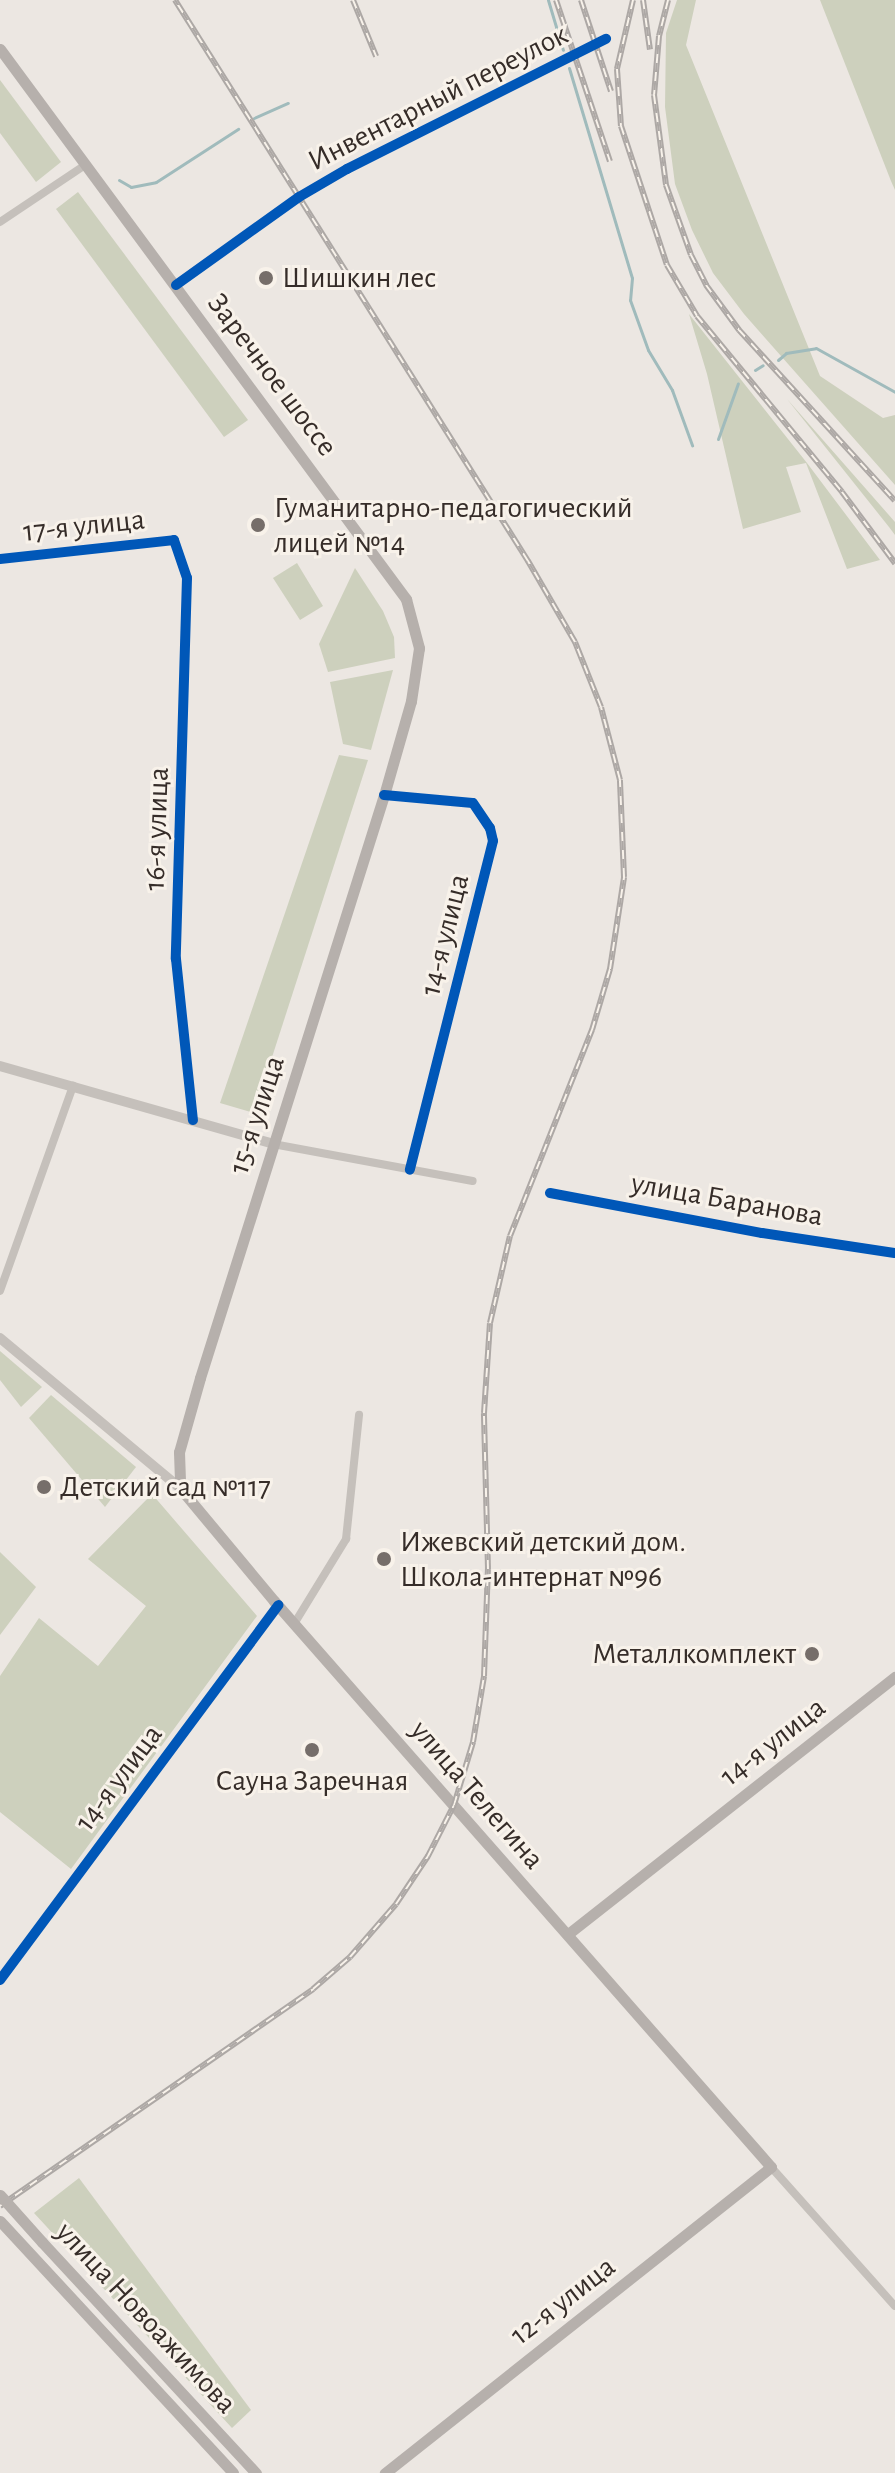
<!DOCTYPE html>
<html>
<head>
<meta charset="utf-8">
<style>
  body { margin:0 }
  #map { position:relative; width:895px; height:2473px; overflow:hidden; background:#ece7e2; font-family:"Alegreya Sans",sans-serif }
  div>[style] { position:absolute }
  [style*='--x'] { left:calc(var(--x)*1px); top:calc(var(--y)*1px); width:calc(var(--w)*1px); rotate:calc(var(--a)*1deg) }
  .green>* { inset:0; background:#cdd0bd }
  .stream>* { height:3px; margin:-1.5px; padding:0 1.5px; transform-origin:1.5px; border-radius:1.5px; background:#a0bbbc }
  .minor>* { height:8px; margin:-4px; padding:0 4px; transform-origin:4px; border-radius:4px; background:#c5c0bb }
  .tertiary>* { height:10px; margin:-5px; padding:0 5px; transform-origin:5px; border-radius:5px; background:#c5c0bb }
  .secondary>* { height:11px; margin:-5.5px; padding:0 5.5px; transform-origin:5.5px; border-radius:5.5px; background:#b6b0ac }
  .rail>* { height:6px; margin-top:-3px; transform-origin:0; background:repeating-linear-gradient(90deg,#f8f2ea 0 9px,#ada8a5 0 18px); box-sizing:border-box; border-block:2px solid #ada8a5 }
  .secondary-bridge>* { height:11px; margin:-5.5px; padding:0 5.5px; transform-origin:5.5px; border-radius:5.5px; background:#b6b0ac }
  .cycleway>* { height:10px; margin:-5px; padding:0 5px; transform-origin:5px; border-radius:5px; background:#0057b8 }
  .dots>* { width:22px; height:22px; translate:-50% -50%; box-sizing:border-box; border:4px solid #f8f2ea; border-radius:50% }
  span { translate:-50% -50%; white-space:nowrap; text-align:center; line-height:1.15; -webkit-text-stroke:6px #f8f2ea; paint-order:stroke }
  .street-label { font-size:30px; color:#362d29 }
  .poi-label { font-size:30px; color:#362d29 }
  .left { translate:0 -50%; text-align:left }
  .right { translate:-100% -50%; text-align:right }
</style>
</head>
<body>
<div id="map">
  <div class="green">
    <i style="clip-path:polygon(677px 0,696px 0,686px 45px,820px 376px,883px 418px,895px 415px,895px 485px,744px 314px,713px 273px,692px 230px,675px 184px,665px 107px,666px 33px)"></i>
    <i style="clip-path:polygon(820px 0,895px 0,895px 190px,891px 181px)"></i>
    <i style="clip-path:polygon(0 80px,61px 162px,36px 182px,0 133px)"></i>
    <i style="clip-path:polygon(78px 192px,248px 420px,224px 437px,56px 209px)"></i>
    <i style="clip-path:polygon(689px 314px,807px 463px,880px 560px,847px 569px,806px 463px,786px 467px,801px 512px,743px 529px,707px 374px)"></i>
    <i style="clip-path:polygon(787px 399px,895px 522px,895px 535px,889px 527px)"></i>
    <i style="clip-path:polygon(297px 563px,323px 606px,300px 620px,273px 578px)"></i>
    <i style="clip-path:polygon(355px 568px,383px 611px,394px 637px,395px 658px,328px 672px,319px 644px)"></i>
    <i style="clip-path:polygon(393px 670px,371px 750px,343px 744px,330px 682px)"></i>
    <i style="clip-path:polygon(339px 755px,368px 760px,254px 1113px,220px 1103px)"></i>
    <i style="clip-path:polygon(0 1351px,42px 1387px,21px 1407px,0 1380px)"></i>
    <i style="clip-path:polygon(51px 1395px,136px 1467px,105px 1507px,29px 1418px)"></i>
    <i style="clip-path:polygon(152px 1494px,257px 1616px,71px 1869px,0 1812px,0 1676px,39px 1618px,98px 1666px,146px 1606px,88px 1559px)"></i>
    <i style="clip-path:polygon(0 1552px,36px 1587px,0 1635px)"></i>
    <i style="clip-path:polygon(79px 2178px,251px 2410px,232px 2428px,34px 2213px)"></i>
  </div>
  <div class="stream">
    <i style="--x:548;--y:0;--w:52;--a:73.3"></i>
    <i style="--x:569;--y:68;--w:219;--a:73.3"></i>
    <i style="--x:632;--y:278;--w:22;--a:95"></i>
    <i style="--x:630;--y:300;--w:53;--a:70.2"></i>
    <i style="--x:648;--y:350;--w:47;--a:59"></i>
    <i style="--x:672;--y:390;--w:59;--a:70"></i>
    <i style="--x:254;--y:118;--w:37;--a:-24"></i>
    <i style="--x:119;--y:180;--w:14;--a:30"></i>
    <i style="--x:131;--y:187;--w:25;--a:-11"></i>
    <i style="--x:156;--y:182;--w:98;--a:-32.9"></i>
    <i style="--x:778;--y:360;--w:11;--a:-41"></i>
    <i style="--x:786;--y:353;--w:30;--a:-9"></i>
    <i style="--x:816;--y:348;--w:90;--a:29.1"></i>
    <i style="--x:755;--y:370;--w:9;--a:-32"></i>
    <i style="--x:718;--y:439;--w:59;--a:-70.3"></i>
  </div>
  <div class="minor">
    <i style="--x:0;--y:222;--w:102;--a:-33.8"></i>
    <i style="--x:176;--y:285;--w:151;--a:-35.6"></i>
    <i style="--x:299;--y:197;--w:56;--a:-30.3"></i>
    <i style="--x:347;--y:169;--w:290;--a:-26.7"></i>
    <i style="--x:0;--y:559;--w:175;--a:-6.2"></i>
    <i style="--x:174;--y:540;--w:40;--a:71.1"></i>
    <i style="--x:187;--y:578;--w:381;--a:91.7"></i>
    <i style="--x:176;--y:959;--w:162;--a:84"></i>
    <i style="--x:384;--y:795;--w:89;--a:5.1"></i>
    <i style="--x:473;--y:803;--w:30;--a:56"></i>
    <i style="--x:490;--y:828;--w:13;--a:77"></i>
    <i style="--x:493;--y:841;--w:339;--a:104.2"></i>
    <i style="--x:273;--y:1144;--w:203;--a:10.5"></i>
    <i style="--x:550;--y:1193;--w:216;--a:10.7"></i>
    <i style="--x:762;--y:1233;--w:134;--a:8.6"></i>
    <i style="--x:0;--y:1291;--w:218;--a:-70.4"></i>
    <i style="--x:294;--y:1624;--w:100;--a:-58.5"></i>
    <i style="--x:346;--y:1539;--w:125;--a:-84"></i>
    <i style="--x:0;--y:1980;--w:467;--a:-53.4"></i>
    <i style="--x:771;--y:2167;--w:186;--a:48.3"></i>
  </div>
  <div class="tertiary">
    <i style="--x:0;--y:1066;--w:284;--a:15.9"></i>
    <i style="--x:0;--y:1338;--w:234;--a:39.8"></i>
  </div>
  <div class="secondary">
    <i style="--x:0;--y:49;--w:684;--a:53.57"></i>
    <i style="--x:406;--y:599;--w:51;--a:75.1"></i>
    <i style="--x:419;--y:648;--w:54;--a:98.6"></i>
    <i style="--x:411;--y:701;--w:98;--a:106"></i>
    <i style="--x:384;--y:795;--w:611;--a:107.52"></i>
    <i style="--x:200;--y:1378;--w:77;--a:105.8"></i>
    <i style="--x:179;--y:1452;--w:36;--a:88"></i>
    <i style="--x:180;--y:1488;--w:147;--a:50.2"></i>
    <i style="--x:274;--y:1601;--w:753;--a:48.71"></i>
    <i style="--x:771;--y:2167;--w:493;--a:141.6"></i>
    <i style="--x:568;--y:1934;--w:416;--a:-38.2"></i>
    <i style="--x:0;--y:2221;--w:343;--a:47.2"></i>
    <i style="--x:42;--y:2242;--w:315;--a:47.2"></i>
  </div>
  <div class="rail">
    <i style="--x:353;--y:0;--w:61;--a:67.7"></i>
    <i style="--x:556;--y:0;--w:170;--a:71.5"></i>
    <i style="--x:581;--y:0;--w:96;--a:71.8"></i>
    <i style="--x:633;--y:0;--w:71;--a:103.1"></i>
    <i style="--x:617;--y:69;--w:57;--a:86"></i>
    <i style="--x:621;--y:126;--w:146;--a:71.7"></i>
    <i style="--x:667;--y:265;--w:59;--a:59.5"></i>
    <i style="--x:697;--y:316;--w:228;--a:50.5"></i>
    <i style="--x:842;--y:492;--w:89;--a:53.3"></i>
    <i style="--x:643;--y:0;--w:50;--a:82"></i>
    <i style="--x:668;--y:0;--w:37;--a:104"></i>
    <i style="--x:659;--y:36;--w:59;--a:94.8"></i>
    <i style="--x:654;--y:95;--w:91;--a:82.4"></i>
    <i style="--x:666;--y:185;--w:74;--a:70.3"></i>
    <i style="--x:691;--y:255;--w:34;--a:63"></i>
    <i style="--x:706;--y:285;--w:56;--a:53.7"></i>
    <i style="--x:739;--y:330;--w:231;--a:47.6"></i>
    <i style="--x:0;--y:2206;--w:381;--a:-34.7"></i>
    <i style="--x:313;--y:1989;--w:49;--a:-40.9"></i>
    <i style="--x:350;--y:1957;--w:70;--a:-49"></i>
    <i style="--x:396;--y:1904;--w:58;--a:-56.3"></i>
    <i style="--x:428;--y:1856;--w:57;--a:-63"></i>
    <i style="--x:454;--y:1805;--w:66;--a:-73.2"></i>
    <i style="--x:473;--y:1742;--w:67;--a:-80.5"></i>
    <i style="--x:484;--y:1676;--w:107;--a:-87.9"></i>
    <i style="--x:488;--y:1569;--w:156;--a:-91.5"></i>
    <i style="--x:484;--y:1413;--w:90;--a:-86.2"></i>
    <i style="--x:490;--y:1323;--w:89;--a:-77.1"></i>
    <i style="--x:510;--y:1236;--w:222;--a:-68.3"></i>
    <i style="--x:592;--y:1030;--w:64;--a:-73.6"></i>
    <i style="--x:610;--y:969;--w:93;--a:-81.3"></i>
    <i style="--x:624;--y:877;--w:97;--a:-92.4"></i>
    <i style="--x:620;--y:780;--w:75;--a:-104.6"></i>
    <i style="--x:601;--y:707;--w:70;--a:-111.8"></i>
    <i style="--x:575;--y:642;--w:94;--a:-120.1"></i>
    <i style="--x:528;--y:561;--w:663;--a:-122.18"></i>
  </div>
  <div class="secondary-bridge">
    <i style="--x:0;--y:2195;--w:63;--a:48.2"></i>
  </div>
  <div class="cycleway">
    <i style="--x:176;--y:285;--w:151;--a:-35.6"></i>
    <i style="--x:299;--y:197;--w:56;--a:-30.3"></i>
    <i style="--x:347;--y:169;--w:290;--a:-26.7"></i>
    <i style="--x:0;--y:559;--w:175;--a:-6.2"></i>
    <i style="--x:174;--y:540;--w:40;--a:71.1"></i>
    <i style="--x:187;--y:578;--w:381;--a:91.7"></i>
    <i style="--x:176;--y:959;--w:162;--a:84"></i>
    <i style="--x:384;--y:795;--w:89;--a:5.1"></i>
    <i style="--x:473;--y:803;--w:30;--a:56"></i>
    <i style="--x:490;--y:828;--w:13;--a:77"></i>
    <i style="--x:493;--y:841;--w:339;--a:104.2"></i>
    <i style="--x:550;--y:1193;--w:216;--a:10.7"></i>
    <i style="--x:762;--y:1233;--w:134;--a:8.6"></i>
    <i style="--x:0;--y:1980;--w:467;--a:-53.4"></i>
  </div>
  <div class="dots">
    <i style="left:266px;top:278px;background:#766e6a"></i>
    <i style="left:258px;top:525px;background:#766e6a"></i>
    <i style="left:44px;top:1487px;background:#766e6a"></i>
    <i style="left:384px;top:1559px;background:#766e6a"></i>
    <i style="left:812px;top:1654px;background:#766e6a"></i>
    <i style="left:312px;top:1750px;background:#766e6a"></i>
  </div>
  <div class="street-label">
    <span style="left:438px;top:98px;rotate:-27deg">Инвентарный переулок</span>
    <span style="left:272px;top:375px;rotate:53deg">Заречное шоссе</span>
    <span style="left:84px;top:526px;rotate:-6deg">17-я улица</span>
    <span style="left:157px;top:829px;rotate:-88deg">16-я улица</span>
    <span style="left:445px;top:935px;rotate:-76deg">14-я улица</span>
    <span style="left:257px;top:1115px;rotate:-72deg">15-я улица</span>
    <span style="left:727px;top:1200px;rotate:10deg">улица Баранова</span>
    <span style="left:773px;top:1742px;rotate:-38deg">14-я улица</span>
    <span style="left:119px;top:1778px;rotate:-53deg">14-я улица</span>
    <span style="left:477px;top:1795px;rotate:49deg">улица Телегина</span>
    <span style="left:563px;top:2301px;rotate:-38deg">12-я улица</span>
    <span style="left:146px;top:2318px;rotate:47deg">улица Новоажимова</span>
  </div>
  <div class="poi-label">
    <span class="left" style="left:282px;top:278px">Шишкин лес</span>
    <span class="left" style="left:274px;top:525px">Гуманитарно-педагогический<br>лицей №14</span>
    <span class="left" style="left:60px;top:1487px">Детский сад №117</span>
    <span class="left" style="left:400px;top:1559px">Ижевский детский дом.<br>Школа-интернат №96</span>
    <span class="right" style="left:796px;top:1654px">Металлкомплект</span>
    <span style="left:312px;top:1781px">Сауна Заречная</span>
  </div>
</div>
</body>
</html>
